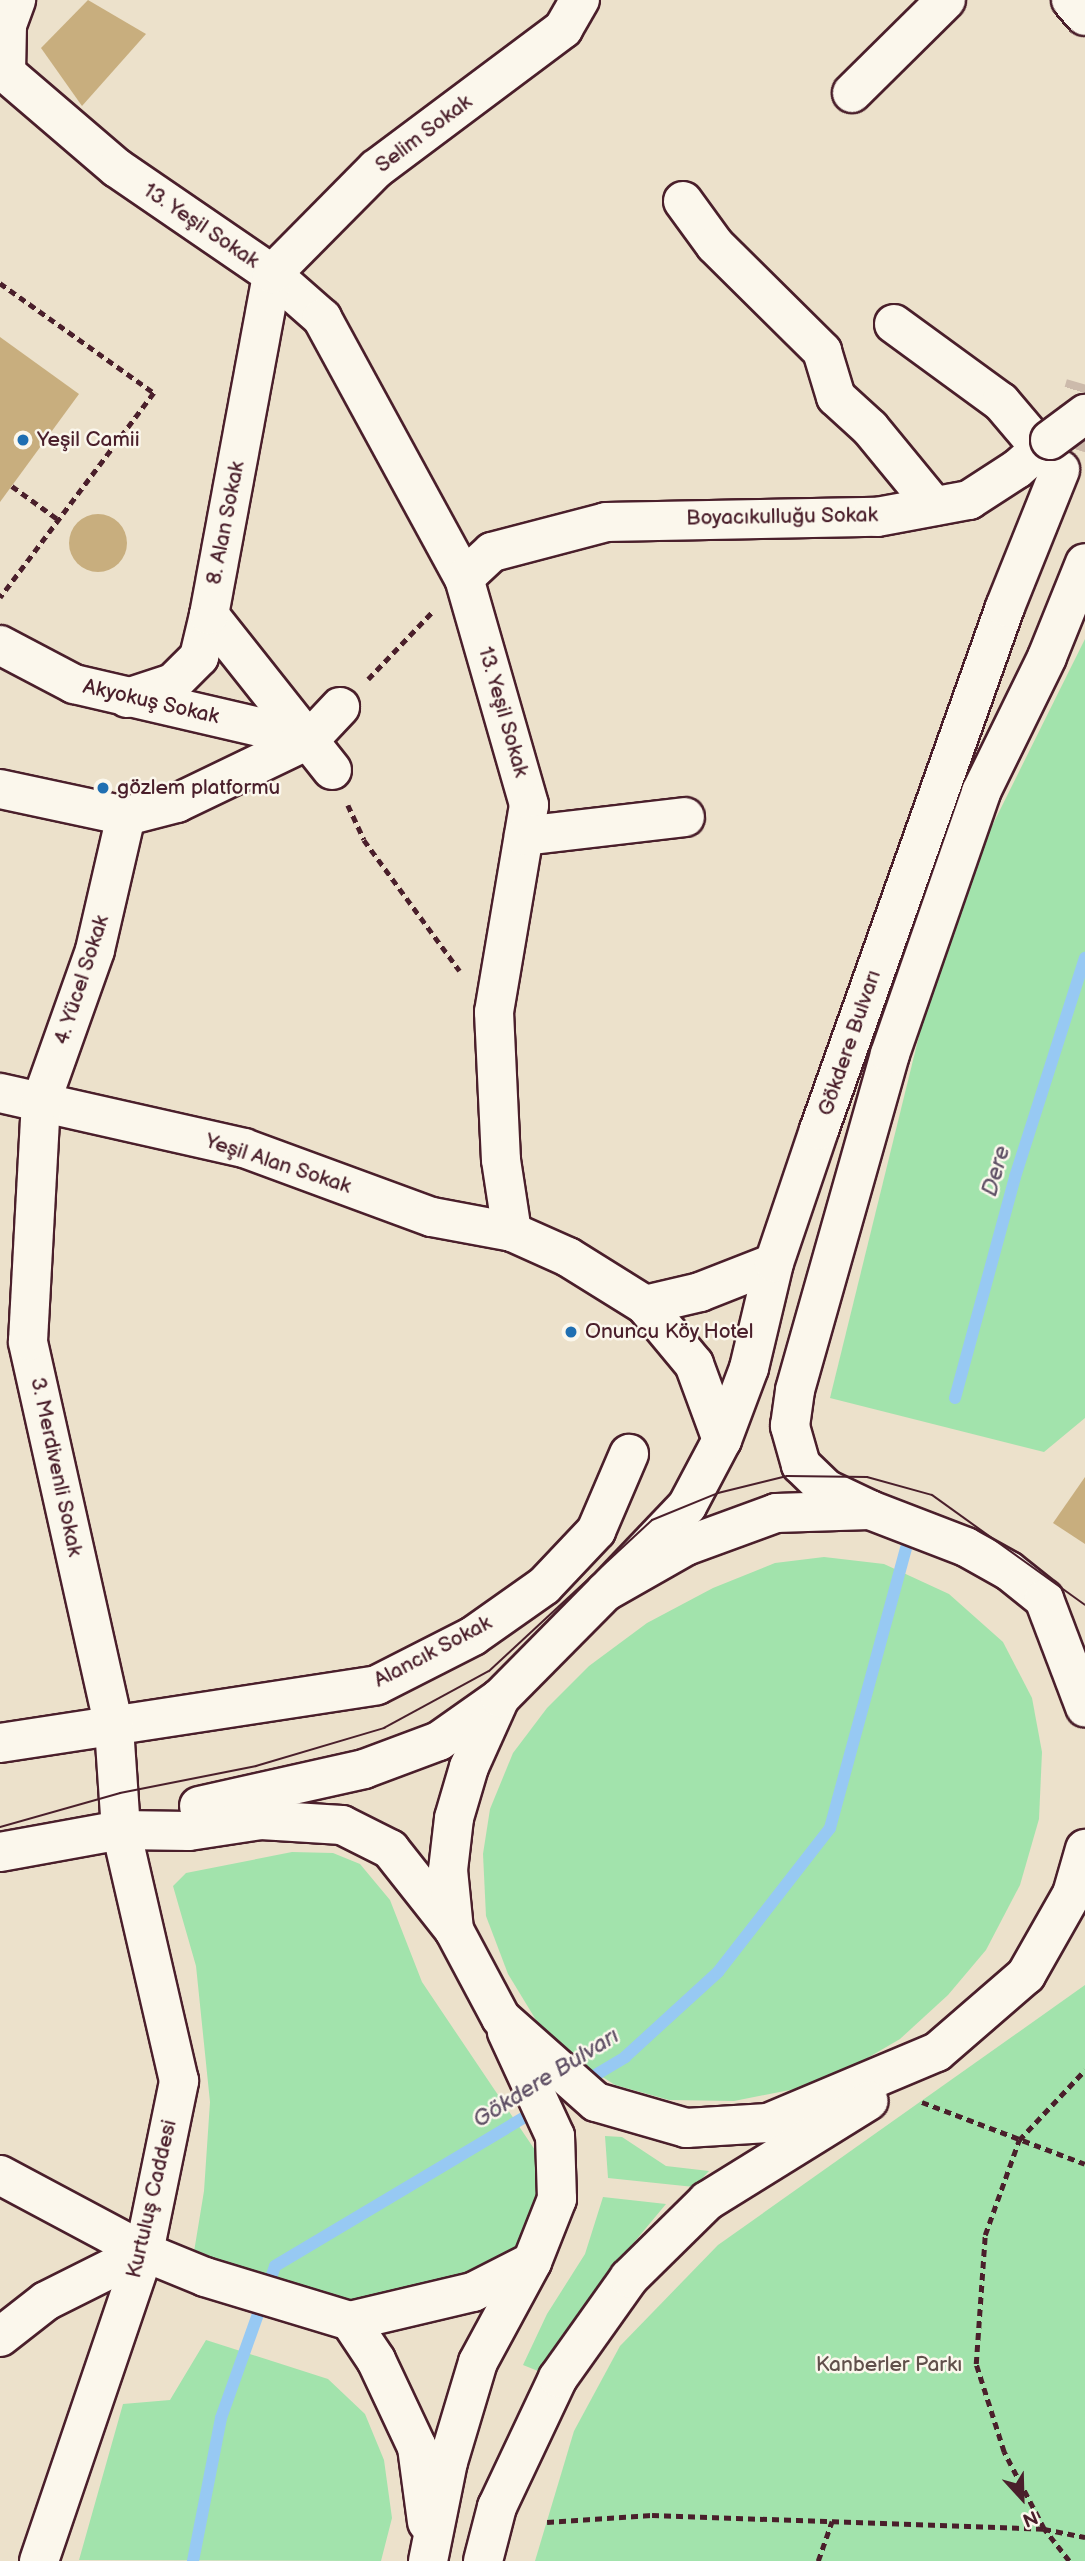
<!DOCTYPE html>
<html>
<head>
<meta charset="utf-8">
<style>
  body { margin:0 }
  #map { position:relative; width:1085px; height:2561px; overflow:hidden; background:#ece1cb; font-family:"Balsamiq Sans",sans-serif }
  div>[style] { position:absolute }
  [style*='--x'] { left:calc(var(--x)*1px); top:calc(var(--y)*1px); width:calc(var(--w)*1px); rotate:calc(var(--a)*1deg) }
  .green>* { inset:0; background:#a2e3ac }
  .stream>* { height:12px; margin:-6px; padding:0 6px; transform-origin:6px; border-radius:6px; background:#97c9f3 }
  .building>* { inset:0; background:#c8ae7e }
  .round { border-radius:50% }
  .major-tunnel>* { height:38px; margin-top:-19px; transform-origin:0; background:repeating-linear-gradient(90deg,#ccbaab 0 38px,transparent 0 57px) }
  .path>* { height:4.5px; margin-top:-2.25px; transform-origin:0; background:repeating-linear-gradient(90deg,#4a1f2b 0 7px,transparent 0 12px) }
  .roads { filter:drop-shadow(2px 0 #4a1f2b) drop-shadow(-2px 0 #4a1f2b) drop-shadow(0 2px #4a1f2b) drop-shadow(0 -2px #4a1f2b) }
  .minor>* { height:38px; margin:-19px; padding:0 19px; transform-origin:19px; border-radius:19px; background:#fbf7ec }
  .major>* { height:38px; margin:-19px; padding:0 19px; transform-origin:19px; border-radius:19px; background:#fbf7ec }
  .tram>* { height:2px; margin:-1px; padding:0 1px; transform-origin:1px; border-radius:1px; background:#4a1f2b }
  .bridges { filter:drop-shadow(2px 0 #4a1f2b) drop-shadow(-2px 0 #4a1f2b) drop-shadow(0 2px #4a1f2b) drop-shadow(0 -2px #4a1f2b) }
  .minor-bridge>* { height:38px; margin:-19px; padding:0 19px; transform-origin:19px; border-radius:19px; background:#fbf7ec }
  .dots>* { width:19px; height:19px; translate:-50% -50%; box-sizing:border-box; border:4px solid #fbf7ec; border-radius:50% }
  span { translate:-50% -50%; white-space:nowrap; text-align:center; line-height:1.15; -webkit-text-stroke:5px #fbf7ec; paint-order:stroke }
  .street-label { font-size:21px; color:#4a1f2b }
  .poi-label { font-size:21px; color:#4a1f2b }
  .left { translate:0 -50%; text-align:left }
  .park-label { font-size:21px; color:#60504b }
  .water-label { font-size:23px; color:#615267; font-style:italic }
  .north { position:absolute; left:987px; top:2463px; width:70px; height:70px; -webkit-text-stroke:5px #fbf7ec; paint-order:stroke; rotate:158deg; font-size:19px; font-weight:700; line-height:28px; text-align:center; color:#4a1f2b }
  .north::after { content:''; display:block; margin:auto; width:24px; height:32px; background:#4a1f2b; clip-path:polygon(50% 0,100% 100%,50% 72%,0 100%) }
</style>
</head>
<body>
<div id="map">
  <div class="green">
    <i style="clip-path:polygon(1085px 639px,1085px 1418px,1044px 1452px,830px 1398px,932px 983px,987px 836px)"></i>
    <i style="clip-path:polygon(824px 1557px,884px 1564px,949px 1594px,1003px 1642px,1032px 1698px,1042px 1752px,1039px 1819px,1020px 1885px,986px 1950px,948px 1995px,900px 2039px,852px 2067px,800px 2088px,734px 2101px,669px 2100px,615px 2085px,570px 2056px,536px 2020px,508px 1974px,486px 1916px,483px 1854px,490px 1809px,513px 1753px,547px 1708px,589px 1666px,647px 1623px,713px 1588px,775px 1563px)"></i>
    <i style="clip-path:polygon(292px 1852px,333px 1853px,360px 1864px,390px 1900px,422px 1982px,539px 2156px,541px 2187px,527px 2227px,509px 2261px,475px 2277px,353px 2303px,192px 2264px,204px 2191px,210px 2102px,196px 1966px,173px 1886px,186px 1873px)"></i>
    <i style="clip-path:polygon(1085px 1985px,1085px 2561px,535px 2561px,574px 2431px,620px 2346px,718px 2245px)"></i>
    <i style="clip-path:polygon(605px 2136px,622px 2137px,666px 2166px,709px 2171px,694px 2187px,608px 2178px)"></i>
    <i style="clip-path:polygon(603px 2197px,666px 2204px,606px 2276px,538px 2371px,523px 2365px,547px 2314px,585px 2254px)"></i>
    <i style="clip-path:polygon(206px 2340px,328px 2379px,365px 2414px,384px 2460px,392px 2518px,381px 2561px,79px 2560px,123px 2404px,170px 2400px)"></i>
  </div>
  <div class="stream">
    <i style="--x:955;--y:1398;--w:229;--a:-74.8"></i>
    <i style="--x:1015;--y:1177;--w:230;--a:-72.3"></i>
    <i style="--x:193;--y:2561;--w:146;--a:-78.9"></i>
    <i style="--x:221;--y:2418;--w:161;--a:-70.4"></i>
    <i style="--x:275;--y:2266;--w:408;--a:-30.8"></i>
    <i style="--x:625;--y:2057;--w:126;--a:-42.4"></i>
    <i style="--x:718;--y:1972;--w:182;--a:-52.1"></i>
    <i style="--x:830;--y:1828;--w:290;--a:-74.8"></i>
  </div>
  <div class="building">
    <i style="clip-path:polygon(88px 0,146px 34px,82px 106px,41px 48px)"></i>
    <i style="clip-path:polygon(0 337px,79px 394px,0 502px)"></i>
    <i class="round" style="left:69px;top:514px;width:58px;height:58px"></i>
    <i style="clip-path:polygon(1085px 1477px,1085px 1544px,1053px 1523px)"></i>
  </div>
  <div class="major-tunnel">
    <i style="--x:1067;--y:447;--w:65;--a:-73.8"></i>
  </div>
  <div class="path">
    <i style="--x:0;--y:283;--w:189;--a:35.5"></i>
    <i style="--x:154;--y:393;--w:256;--a:126.9"></i>
    <i style="--x:12;--y:486;--w:58;--a:35.9"></i>
    <i style="--x:368;--y:679;--w:93;--a:-46.3"></i>
    <i style="--x:348;--y:805;--w:38;--a:65"></i>
    <i style="--x:364;--y:840;--w:162;--a:53.8"></i>
    <i style="--x:922;--y:2102;--w:174;--a:20.8"></i>
    <i style="--x:547;--y:2522;--w:105;--a:-3.8"></i>
    <i style="--x:652;--y:2515;--w:392;--a:2"></i>
    <i style="--x:1044;--y:2529;--w:42;--a:11"></i>
    <i style="--x:818;--y:2561;--w:42;--a:-70.7"></i>
    <i style="--x:1069;--y:2561;--w:41;--a:-128"></i>
    <i style="--x:1044;--y:2529;--w:87;--a:-117.5"></i>
    <i style="--x:1004;--y:2452;--w:92;--a:-107.7"></i>
    <i style="--x:976;--y:2364;--w:129;--a:-86"></i>
    <i style="--x:985;--y:2235;--w:101;--a:-70.3"></i>
    <i style="--x:1019;--y:2140;--w:96;--a:-46.7"></i>
  </div>
  <div class="roads">
    <div class="minor">
      <i style="--x:1071;--y:0;--w:21;--a:49"></i>
      <i style="--x:6;--y:73;--w:146;--a:40.6"></i>
      <i style="--x:117;--y:168;--w:188;--a:34.4"></i>
      <i style="--x:272;--y:274;--w:67;--a:41.3"></i>
      <i style="--x:322;--y:318;--w:296;--a:61.4"></i>
      <i style="--x:464;--y:578;--w:236;--a:74"></i>
      <i style="--x:529;--y:805;--w:210;--a:99.6"></i>
      <i style="--x:494;--y:1012;--w:148;--a:87.3"></i>
      <i style="--x:501;--y:1160;--w:73;--a:81.3"></i>
      <i style="--x:512;--y:1232;--w:61;--a:24.1"></i>
      <i style="--x:568;--y:1257;--w:91;--a:31.9"></i>
      <i style="--x:645;--y:1305;--w:77;--a:50.3"></i>
      <i style="--x:694;--y:1364;--w:81;--a:69.8"></i>
      <i style="--x:852;--y:93;--w:132;--a:-44.7"></i>
      <i style="--x:683;--y:201;--w:54;--a:54"></i>
      <i style="--x:715;--y:245;--w:151;--a:44.7"></i>
      <i style="--x:822;--y:351;--w:48;--a:73.1"></i>
      <i style="--x:836;--y:397;--w:46;--a:42.4"></i>
      <i style="--x:870;--y:428;--w:101;--a:50.6"></i>
      <i style="--x:894;--y:324;--w:132;--a:36.1"></i>
      <i style="--x:1001;--y:402;--w:60;--a:49.7"></i>
      <i style="--x:464;--y:578;--w:38;--a:-43"></i>
      <i style="--x:492;--y:552;--w:118;--a:-14.7"></i>
      <i style="--x:606;--y:522;--w:271;--a:-1.1"></i>
      <i style="--x:877;--y:517;--w:94;--a:-10.5"></i>
      <i style="--x:969;--y:500;--w:57;--a:-32.9"></i>
      <i style="--x:1017;--y:469;--w:44;--a:-41.3"></i>
      <i style="--x:0;--y:645;--w:84;--a:27.8"></i>
      <i style="--x:74;--y:684;--w:242;--a:13.1"></i>
      <i style="--x:310;--y:739;--w:44;--a:-46.8"></i>
      <i style="--x:127;--y:698;--w:48;--a:-18.1"></i>
      <i style="--x:173;--y:683;--w:37;--a:-45"></i>
      <i style="--x:199;--y:657;--w:43;--a:-76.6"></i>
      <i style="--x:332;--y:770;--w:198;--a:-128.4"></i>
      <i style="--x:209;--y:615;--w:347;--a:-79.5"></i>
      <i style="--x:272;--y:274;--w:148;--a:-45.3"></i>
      <i style="--x:376;--y:169;--w:234;--a:-36.8"></i>
      <i style="--x:563;--y:29;--w:34;--a:-60"></i>
      <i style="--x:0;--y:789;--w:129;--a:12.1"></i>
      <i style="--x:126;--y:816;--w:53;--a:-14.3"></i>
      <i style="--x:177;--y:803;--w:148;--a:-25.7"></i>
      <i style="--x:524;--y:836;--w:162;--a:-6.7"></i>
      <i style="--x:0;--y:1093;--w:250;--a:12.7"></i>
      <i style="--x:244;--y:1148;--w:200;--a:20.2"></i>
      <i style="--x:432;--y:1217;--w:81;--a:10.6"></i>
      <i style="--x:0;--y:1743;--w:381;--a:-8.7"></i>
      <i style="--x:377;--y:1685;--w:108;--a:-27"></i>
      <i style="--x:473;--y:1636;--w:87;--a:-35.2"></i>
      <i style="--x:544;--y:1586;--w:76;--a:-46.6"></i>
      <i style="--x:596;--y:1531;--w:84;--a:-66.8"></i>
      <i style="--x:121;--y:1830;--w:103;--a:-93.9"></i>
      <i style="--x:114;--y:1727;--w:395;--a:-102.6"></i>
      <i style="--x:28;--y:1341;--w:239;--a:-86.9"></i>
      <i style="--x:41;--y:1102;--w:161;--a:-70.4"></i>
      <i style="--x:95;--y:950;--w:138;--a:-77"></i>
      <i style="--x:0;--y:2175;--w:163;--a:28.1"></i>
      <i style="--x:0;--y:2337;--w:58;--a:-38"></i>
      <i style="--x:46;--y:2301;--w:110;--a:-26.6"></i>
    </div>
    <div class="major">
      <i style="--x:6;--y:73;--w:48;--a:-88.8"></i>
      <i style="--x:7;--y:25;--w:27;--a:-70"></i>
      <i style="--x:645;--y:1305;--w:57;--a:-13.3"></i>
      <i style="--x:700;--y:1292;--w:79;--a:-21.4"></i>
      <i style="--x:870;--y:1510;--w:49;--a:-154.5"></i>
      <i style="--x:826;--y:1489;--w:35;--a:-136"></i>
      <i style="--x:801;--y:1465;--w:41;--a:-105.8"></i>
      <i style="--x:790;--y:1426;--w:36;--a:-82"></i>
      <i style="--x:795;--y:1390;--w:349;--a:-74.2"></i>
      <i style="--x:890;--y:1054;--w:277;--a:-70.8"></i>
      <i style="--x:981;--y:792;--w:150;--a:-63.9"></i>
      <i style="--x:1047;--y:657;--w:101;--a:-68"></i>
      <i style="--x:605;--y:1592;--w:119;--a:-46.4"></i>
      <i style="--x:687;--y:1506;--w:75;--a:-62.1"></i>
      <i style="--x:722;--y:1440;--w:77;--a:-69.4"></i>
      <i style="--x:749;--y:1368;--w:108;--a:-76.6"></i>
      <i style="--x:774;--y:1263;--w:140;--a:-71.3"></i>
      <i style="--x:819;--y:1130;--w:555;--a:-70.42"></i>
      <i style="--x:1005;--y:607;--w:148;--a:-68.1"></i>
      <i style="--x:199;--y:1806;--w:169;--a:-12.6"></i>
      <i style="--x:364;--y:1769;--w:80;--a:-20.5"></i>
      <i style="--x:439;--y:1741;--w:75;--a:-35.2"></i>
      <i style="--x:0;--y:1852;--w:123;--a:-10.3"></i>
      <i style="--x:121;--y:1830;--w:68;--a:0.8"></i>
      <i style="--x:189;--y:1831;--w:73;--a:-8.7"></i>
      <i style="--x:261;--y:1820;--w:81;--a:3.5"></i>
      <i style="--x:342;--y:1825;--w:54;--a:26.6"></i>
      <i style="--x:390;--y:1849;--w:103;--a:51.7"></i>
      <i style="--x:454;--y:1930;--w:100;--a:61.9"></i>
      <i style="--x:501;--y:2018;--w:127;--a:41.5"></i>
      <i style="--x:596;--y:2102;--w:94;--a:16.1"></i>
      <i style="--x:686;--y:2128;--w:82;--a:-3.5"></i>
      <i style="--x:768;--y:2123;--w:183;--a:-22.8"></i>
      <i style="--x:937;--y:2052;--w:118;--a:-40.9"></i>
      <i style="--x:1026;--y:1975;--w:93;--a:-60.4"></i>
      <i style="--x:1072;--y:1894;--w:47;--a:-73.9"></i>
      <i style="--x:454;--y:1930;--w:60;--a:-95.7"></i>
      <i style="--x:448;--y:1870;--w:52;--a:-83.4"></i>
      <i style="--x:454;--y:1818;--w:53;--a:-73.6"></i>
      <i style="--x:469;--y:1767;--w:76;--a:-65.8"></i>
      <i style="--x:500;--y:1698;--w:149;--a:-45.3"></i>
      <i style="--x:605;--y:1592;--w:93;--a:-29.6"></i>
      <i style="--x:686;--y:1546;--w:96;--a:-20.1"></i>
      <i style="--x:776;--y:1513;--w:94;--a:-1.8"></i>
      <i style="--x:870;--y:1510;--w:103;--a:21.1"></i>
      <i style="--x:966;--y:1547;--w:49;--a:29.2"></i>
      <i style="--x:1009;--y:1571;--w:45;--a:38.7"></i>
      <i style="--x:1044;--y:1599;--w:116;--a:69.2"></i>
      <i style="--x:144;--y:2252;--w:66;--a:22.3"></i>
      <i style="--x:205;--y:2277;--w:152;--a:16.9"></i>
      <i style="--x:350;--y:2321;--w:126;--a:-13.3"></i>
      <i style="--x:473;--y:2292;--w:66;--a:-27"></i>
      <i style="--x:350;--y:2321;--w:47;--a:56.3"></i>
      <i style="--x:376;--y:2360;--w:96;--a:64.8"></i>
      <i style="--x:417;--y:2447;--w:76;--a:82.4"></i>
      <i style="--x:39;--y:2561;--w:326;--a:-71.2"></i>
      <i style="--x:144;--y:2252;--w:175;--a:-78.4"></i>
      <i style="--x:179;--y:2081;--w:258;--a:-103"></i>
      <i style="--x:428;--y:2561;--w:101;--a:-78.6"></i>
      <i style="--x:448;--y:2462;--w:104;--a:-73.3"></i>
      <i style="--x:478;--y:2362;--w:114;--a:-61.6"></i>
      <i style="--x:532;--y:2262;--w:68;--a:-68.4"></i>
      <i style="--x:557;--y:2199;--w:63;--a:-91.8"></i>
      <i style="--x:555;--y:2136;--w:115;--a:-114.8"></i>
      <i style="--x:483;--y:2561;--w:56;--a:-75.5"></i>
      <i style="--x:497;--y:2507;--w:143;--a:-64.7"></i>
      <i style="--x:558;--y:2378;--w:123;--a:-54.6"></i>
      <i style="--x:629;--y:2278;--w:110;--a:-44.6"></i>
      <i style="--x:707;--y:2201;--w:190;--a:-31.8"></i>
    </div>
  </div>
  <div class="tram">
    <i style="--x:0;--y:1827;--w:125;--a:-15.8"></i>
    <i style="--x:120;--y:1793;--w:139;--a:-11.2"></i>
    <i style="--x:256;--y:1766;--w:134;--a:-16.5"></i>
    <i style="--x:384;--y:1728;--w:119;--a:-28.5"></i>
    <i style="--x:489;--y:1671;--w:222;--a:-42.8"></i>
    <i style="--x:652;--y:1520;--w:71;--a:-22.2"></i>
    <i style="--x:718;--y:1493;--w:71;--a:-13.8"></i>
    <i style="--x:787;--y:1476;--w:80;--a:0.7"></i>
    <i style="--x:867;--y:1477;--w:67;--a:15.5"></i>
    <i style="--x:932;--y:1495;--w:188;--a:35.7"></i>
  </div>
  <div class="bridges">
    <div class="minor-bridge">
      <i style="--x:1050;--y:440;--w:44;--a:-36.6"></i>
    </div>
  </div>
  <div class="dots">
    <i style="left:23px;top:440px;background:#1f6fb2"></i>
    <i style="left:103px;top:788px;background:#1f6fb2"></i>
    <i style="left:571px;top:1332px;background:#1f6fb2"></i>
  </div>
  <div class="street-label">
    <span style="left:424px;top:134px;rotate:-37deg">Selim Sokak</span>
    <span style="left:201px;top:226px;rotate:34deg">13. Yeşil Sokak</span>
    <span style="left:782px;top:517px;rotate:-1deg">Boyacıkulluğu Sokak</span>
    <span style="left:226px;top:523px;rotate:-79deg">8. Alan Sokak</span>
    <span style="left:151px;top:702px;rotate:13deg">Akyokuş Sokak</span>
    <span style="left:503px;top:712px;rotate:74deg">13. Yeşil Sokak</span>
    <span style="left:82px;top:980px;rotate:-72deg">4. Yücel Sokak</span>
    <span style="left:850px;top:1043px;rotate:-71deg">Gökdere Bulvarı</span>
    <span style="left:278px;top:1164px;rotate:18deg">Yeşil Alan Sokak</span>
    <span style="left:56px;top:1467px;rotate:78deg">3. Merdivenli Sokak</span>
    <span style="left:433px;top:1652px;rotate:-28deg">Alancık Sokak</span>
    <span style="left:152px;top:2199px;rotate:-77deg">Kurtuluş Caddesi</span>
  </div>
  <div class="poi-label">
    <span class="left" style="left:37px;top:440px">Yeşil Camii</span>
    <span class="left" style="left:117px;top:788px">gözlem platformu</span>
    <span class="left" style="left:585px;top:1332px">Onuncu Köy Hotel</span>
  </div>
  <div class="park-label">
    <span style="left:889px;top:2365px">Kanberler Parkı</span>
  </div>
  <div class="water-label">
    <span style="left:996px;top:1171px;rotate:-74deg">Dere</span>
    <span style="left:546px;top:2078px;rotate:-32deg">Gökdere Bulvarı</span>
  </div>
  <div class="north">N</div>
</div>
</body>
</html>
